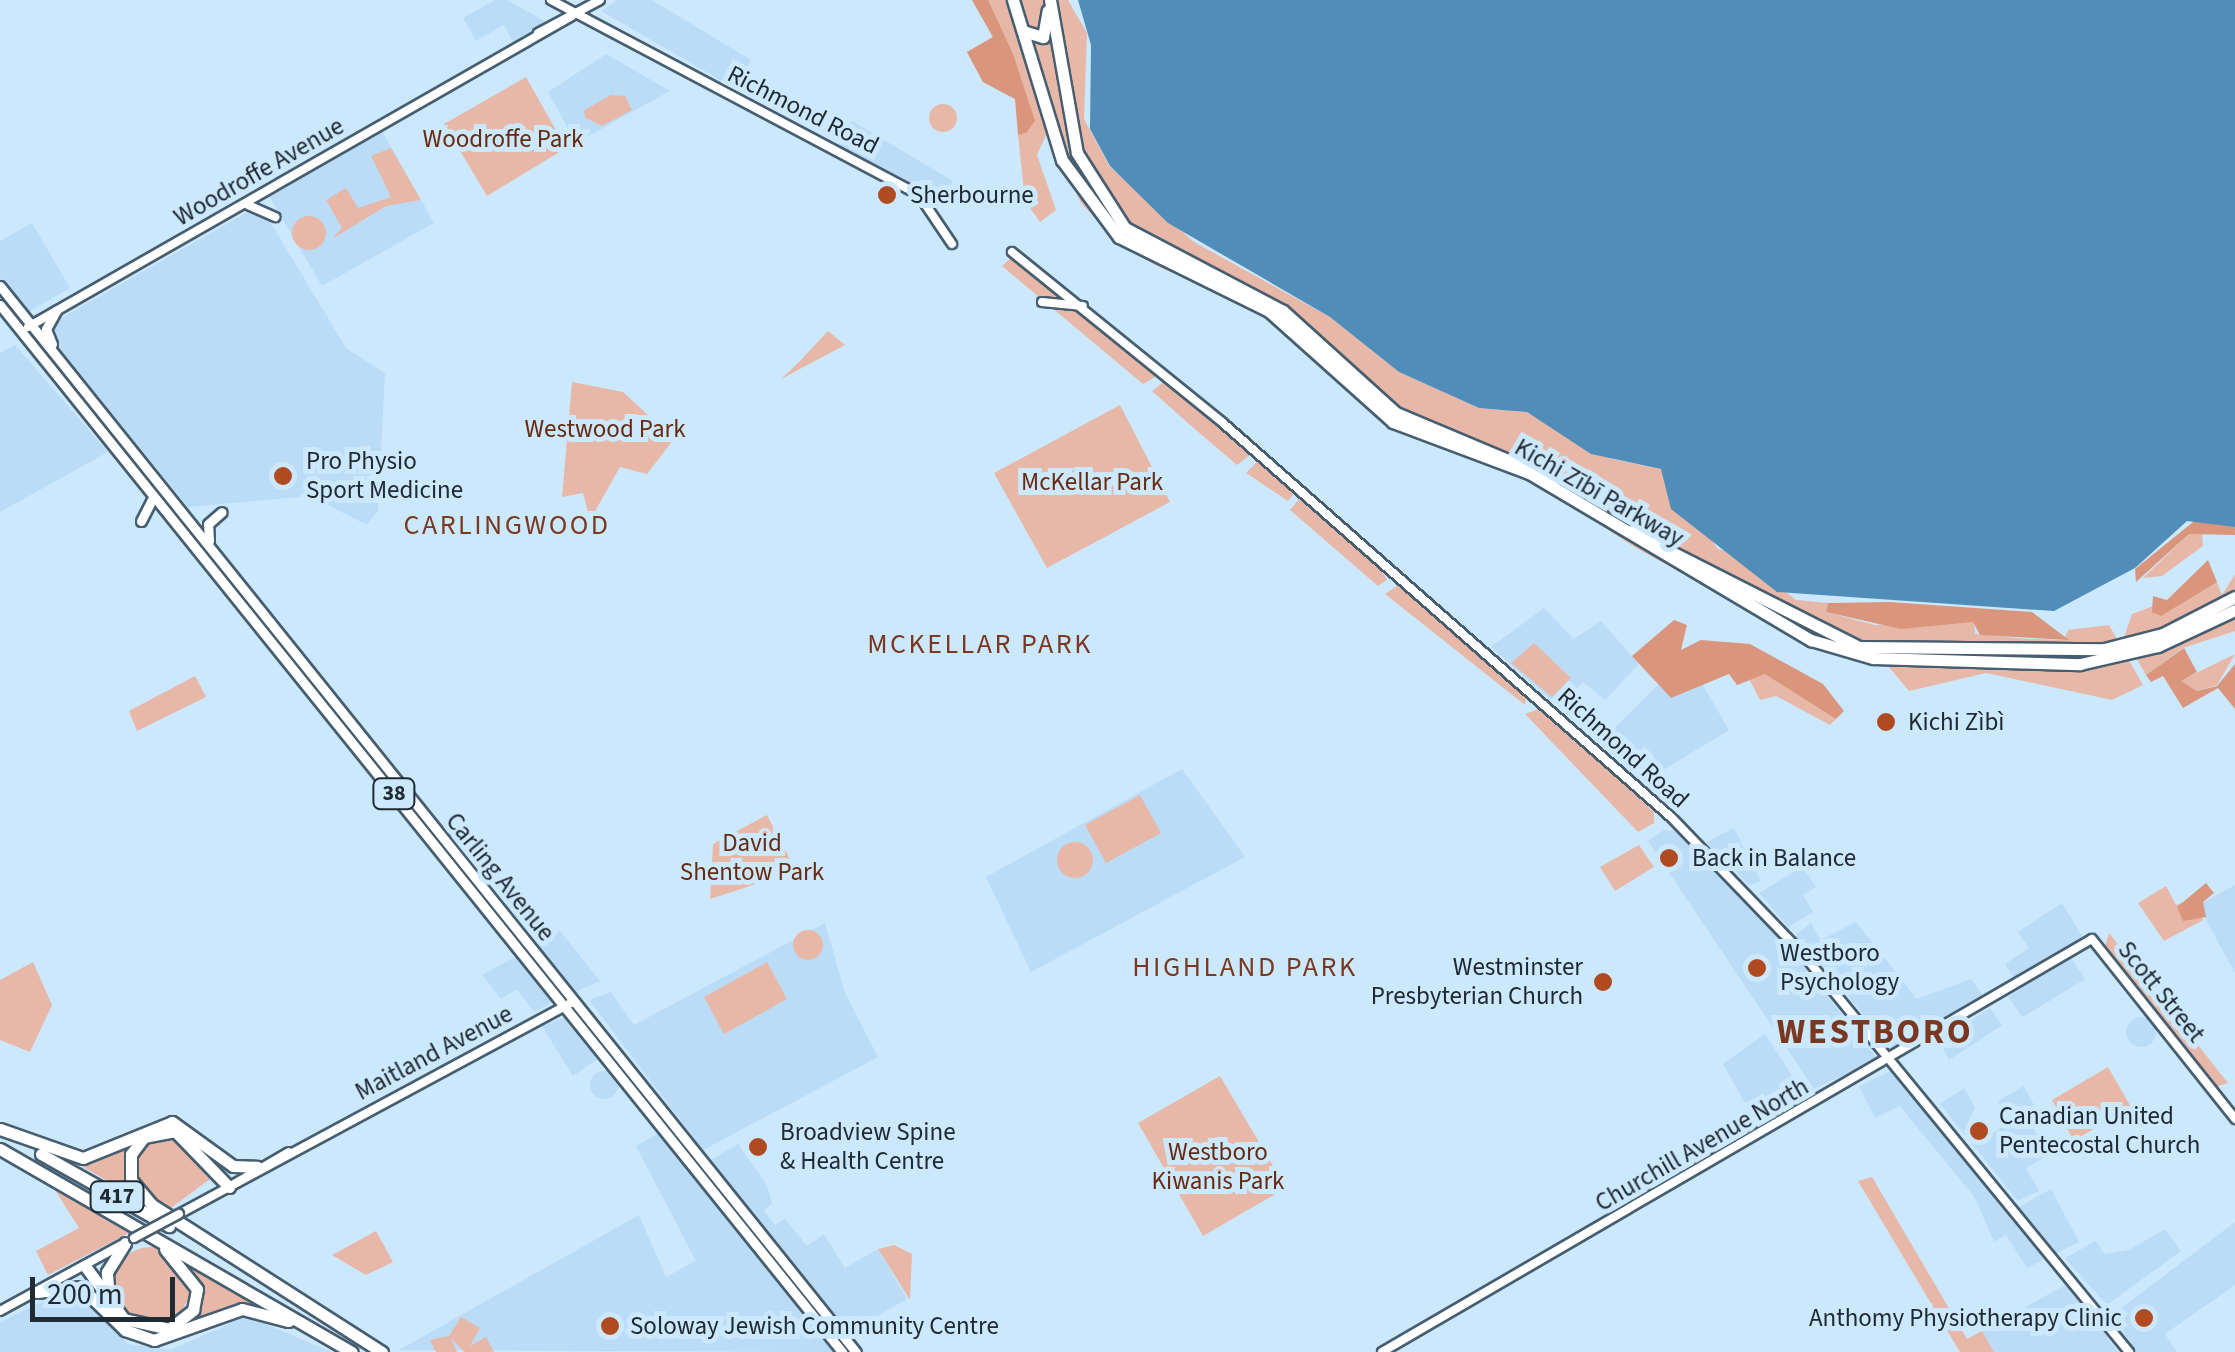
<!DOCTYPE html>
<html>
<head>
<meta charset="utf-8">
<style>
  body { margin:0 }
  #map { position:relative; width:2235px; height:1352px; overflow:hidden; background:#cce8fd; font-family:"Source Sans 3",sans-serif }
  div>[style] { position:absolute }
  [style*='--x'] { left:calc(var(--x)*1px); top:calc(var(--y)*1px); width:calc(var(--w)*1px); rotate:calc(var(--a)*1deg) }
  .built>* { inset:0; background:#bbdcf6 }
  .round { border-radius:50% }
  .green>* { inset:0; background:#e7b8a8 }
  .forest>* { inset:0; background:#da957d }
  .water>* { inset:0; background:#508db8 }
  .roads { filter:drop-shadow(2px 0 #465e70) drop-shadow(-2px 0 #465e70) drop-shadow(0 2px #465e70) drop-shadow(0 -2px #465e70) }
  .secondary>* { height:8px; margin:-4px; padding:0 4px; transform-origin:4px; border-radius:4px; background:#fff }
  .primary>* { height:9px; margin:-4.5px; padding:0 4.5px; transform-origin:4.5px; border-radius:4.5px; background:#fff }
  .highway>* { height:11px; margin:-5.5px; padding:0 5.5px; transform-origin:5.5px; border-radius:5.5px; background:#fff }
  .bridges { filter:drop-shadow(2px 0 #465e70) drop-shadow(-2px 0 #465e70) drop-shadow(0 2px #465e70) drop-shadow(0 -2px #465e70) }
  .secondary-bridge>* { height:8px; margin:-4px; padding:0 4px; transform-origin:4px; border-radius:4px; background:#fff }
  .dots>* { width:28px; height:28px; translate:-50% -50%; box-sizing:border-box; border:5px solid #cce8fd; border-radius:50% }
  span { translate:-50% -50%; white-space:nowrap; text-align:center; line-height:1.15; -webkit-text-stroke:10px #cce8fd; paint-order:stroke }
  .shield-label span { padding:2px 8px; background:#cce8fd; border:2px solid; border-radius:8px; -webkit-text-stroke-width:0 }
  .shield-label { font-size:22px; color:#202a32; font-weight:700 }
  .street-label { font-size:25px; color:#202a32 }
  .park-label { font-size:25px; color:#682a11 }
  .poi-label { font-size:25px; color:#202a32 }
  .left { translate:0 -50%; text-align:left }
  .right { translate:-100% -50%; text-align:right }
  .neighbourhood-label { font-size:28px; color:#7b3820; letter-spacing:2.5px }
  .district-label { font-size:35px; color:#7b3820; font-weight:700; letter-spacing:2.5px }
  .scale { position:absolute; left:30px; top:1277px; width:145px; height:45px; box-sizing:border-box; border:5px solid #202a32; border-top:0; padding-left:12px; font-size:30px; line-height:35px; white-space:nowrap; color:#202a32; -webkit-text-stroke:8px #cce8fd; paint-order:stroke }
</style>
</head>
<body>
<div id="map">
  <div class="built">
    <i style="clip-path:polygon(495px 0,507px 0,546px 22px,513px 42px,504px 25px,476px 41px,463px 18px)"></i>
    <i style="clip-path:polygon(617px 0,652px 0,751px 60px,736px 89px,601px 11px)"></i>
    <i style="clip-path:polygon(606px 54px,670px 91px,576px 143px,548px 92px)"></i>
    <i style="clip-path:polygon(852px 121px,953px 181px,940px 204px,838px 145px)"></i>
    <i style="clip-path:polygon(382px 131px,434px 223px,322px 286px,269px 196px)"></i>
    <i style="clip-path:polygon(260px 205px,346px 348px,385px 373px,378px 510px,367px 525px,310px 496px,188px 507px,50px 337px,52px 323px)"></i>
    <i style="clip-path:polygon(32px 223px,70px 288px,28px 312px,0 278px,0 241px)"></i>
    <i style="clip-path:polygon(15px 345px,108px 452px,0 512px,0 353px)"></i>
    <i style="clip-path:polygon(1544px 608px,1574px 639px,1601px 621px,1639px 664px,1605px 700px,1583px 682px,1559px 707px,1491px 647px)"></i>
    <i style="clip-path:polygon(1701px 682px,1729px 730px,1642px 783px,1599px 743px,1659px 684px,1671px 698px)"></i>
    <i style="clip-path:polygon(1182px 769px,1245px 857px,1031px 972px,986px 877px)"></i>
    <i style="clip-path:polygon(1734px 828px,1761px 881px,1749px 885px,1706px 842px)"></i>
    <i style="clip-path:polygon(1664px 830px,1676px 831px,1790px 950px,1878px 1059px,1814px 1089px,1648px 841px)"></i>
    <i style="clip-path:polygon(1802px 867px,1816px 887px,1803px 895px,1813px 912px,1788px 927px,1759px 893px)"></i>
    <i style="clip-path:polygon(2235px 885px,2235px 973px,2198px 905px)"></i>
    <i style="clip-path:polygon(2062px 903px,2082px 936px,2066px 950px,2085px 979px,2023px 1017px,2008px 997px,2021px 989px,2005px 964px,2029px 948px,2018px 932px)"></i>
    <i style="clip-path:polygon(1856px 922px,1917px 999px,1971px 979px,1984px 997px,1893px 1048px,1795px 936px,1811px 923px,1821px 940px)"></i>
    <i style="clip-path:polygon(825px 923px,845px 993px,878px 1057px,703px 1150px,589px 1000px,611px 992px,634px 1025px)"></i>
    <i style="clip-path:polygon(560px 931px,600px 981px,575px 992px,538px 947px)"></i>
    <i style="clip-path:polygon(517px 956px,552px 1002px,534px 1012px,517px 989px,501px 999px,482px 975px)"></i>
    <i style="clip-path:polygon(1990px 1008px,2002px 1025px,1949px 1060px,1939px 1041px)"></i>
    <i class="round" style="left:2126px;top:1017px;width:30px;height:30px"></i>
    <i style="clip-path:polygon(566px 1017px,599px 1058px,573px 1076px,542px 1026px)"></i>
    <i style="clip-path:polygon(1765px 1034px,1806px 1097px,1759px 1127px,1723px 1064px)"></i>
    <i style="clip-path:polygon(1893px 1070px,2017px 1208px,2051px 1189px,2079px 1242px,2027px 1268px,2006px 1235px,1994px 1242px,1975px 1198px,1900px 1106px,1875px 1118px,1859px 1086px)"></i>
    <i class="round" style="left:590px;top:1071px;width:28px;height:28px"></i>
    <i style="clip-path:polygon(2024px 1086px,2036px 1109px,2026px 1116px,2049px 1155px,2026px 1168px,2039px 1191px,2018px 1201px,1940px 1104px,1964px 1088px,1975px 1107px,1964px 1132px,1974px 1144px,2009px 1123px,1998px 1101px)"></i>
    <i style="clip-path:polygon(659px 1133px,833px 1352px,399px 1350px,639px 1215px,666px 1277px,696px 1261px,636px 1146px)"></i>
    <i style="clip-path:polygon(738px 1144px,767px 1185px,772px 1203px,764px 1211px,775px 1225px,785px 1219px,807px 1246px,824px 1234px,845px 1268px,878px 1249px,907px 1299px,848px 1333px,711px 1160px)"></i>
    <i style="clip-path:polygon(2235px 1222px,2235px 1285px,2165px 1334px,2177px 1352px,2137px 1352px,2112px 1315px)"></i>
    <i style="clip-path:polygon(2165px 1229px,2181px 1251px,2107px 1305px,2065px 1258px,2096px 1241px,2104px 1254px,2129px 1250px)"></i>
    <i style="clip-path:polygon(2067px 1284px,2118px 1352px,1975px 1352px,1967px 1340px)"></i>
    <i style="clip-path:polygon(62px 1292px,81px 1296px,128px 1344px,170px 1350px,247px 1316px,331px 1352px,0 1352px,0 1322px)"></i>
  </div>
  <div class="green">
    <i style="clip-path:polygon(972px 0,1068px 0,1087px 33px,1084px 119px,1110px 167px,1194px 242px,1330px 317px,1399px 372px,1479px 408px,1527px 412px,1612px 459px,1661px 469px,1718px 549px,1737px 553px,1796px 600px,1828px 603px,1826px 612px,1875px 625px,1974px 622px,1975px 634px,2028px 639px,2064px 640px,2068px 630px,2109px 625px,2143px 685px,2112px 700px,1986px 673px,1909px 691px,1889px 667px,1814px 644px,1636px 548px,1527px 477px,1378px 417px,1266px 315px,1153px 264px,1109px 233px,1081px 203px,1047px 133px,1037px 155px,1056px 210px,1040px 222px,1025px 201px,1018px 135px,1026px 133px,1015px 99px,983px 82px,967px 52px,993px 37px)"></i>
    <i style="clip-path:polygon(526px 77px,566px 148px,487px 196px,444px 124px)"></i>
    <i style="clip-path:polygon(611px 95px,625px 96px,632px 110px,602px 126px,586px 118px,583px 111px)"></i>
    <i class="round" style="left:929px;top:104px;width:28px;height:28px"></i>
    <i style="clip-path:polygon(391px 148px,421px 200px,386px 206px,332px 239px,342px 228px,326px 200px,346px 188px,358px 208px,391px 197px,371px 156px)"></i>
    <i class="round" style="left:292px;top:216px;width:34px;height:34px"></i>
    <i style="clip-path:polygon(1013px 256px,1156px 373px,1157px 376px,1143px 384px,1002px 266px)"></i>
    <i style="clip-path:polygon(828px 331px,845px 345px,781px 379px,799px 362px)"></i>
    <i style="clip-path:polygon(1165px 381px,1217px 423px,1250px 455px,1237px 465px,1189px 424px,1152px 391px)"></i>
    <i style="clip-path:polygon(572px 382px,623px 392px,674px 439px,647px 474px,620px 467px,590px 520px,583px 493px,562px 497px)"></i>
    <i style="clip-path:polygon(1120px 405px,1170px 502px,1047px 568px,994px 473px)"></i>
    <i style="clip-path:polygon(1259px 460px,1295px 492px,1288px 501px,1246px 473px)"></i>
    <i style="clip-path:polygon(1299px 499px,1382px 571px,1387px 580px,1378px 586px,1290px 510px)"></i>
    <i style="clip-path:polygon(2202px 533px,2203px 546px,2162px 576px,2143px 578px,2189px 534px)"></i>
    <i style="clip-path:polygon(2235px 574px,2235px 631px,2183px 648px,2146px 675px,2124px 637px,2132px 614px,2217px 582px,2222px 595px)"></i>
    <i style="clip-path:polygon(1400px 584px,1526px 696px,1525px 705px,1385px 594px)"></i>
    <i style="clip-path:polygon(1534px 643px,1571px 678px,1552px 697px,1511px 663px)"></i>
    <i style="clip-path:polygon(2235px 654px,2217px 685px,2197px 691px,2180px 681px)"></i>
    <i style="clip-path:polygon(1765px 674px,1786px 684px,1836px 719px,1830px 725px,1776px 696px,1760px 700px,1749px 679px)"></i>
    <i style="clip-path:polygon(195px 676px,206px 697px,137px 731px,129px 711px)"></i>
    <i style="clip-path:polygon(1541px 708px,1654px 812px,1654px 823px,1638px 832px,1525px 714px)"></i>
    <i style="clip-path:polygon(1140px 795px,1161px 833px,1106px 863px,1085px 825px)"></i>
    <i style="clip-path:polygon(767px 815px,796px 871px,710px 899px,713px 844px)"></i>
    <i class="round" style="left:1057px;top:842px;width:36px;height:36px"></i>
    <i style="clip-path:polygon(1639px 845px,1654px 867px,1615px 891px,1600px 867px)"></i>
    <i style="clip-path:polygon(2166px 886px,2176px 905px,2191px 899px,2203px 920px,2164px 941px,2138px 903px)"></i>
    <i class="round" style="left:793px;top:930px;width:30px;height:30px"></i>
    <i style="clip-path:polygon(2109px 933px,2228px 1083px,2215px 1087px,2105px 946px)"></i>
    <i style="clip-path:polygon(33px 962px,52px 1005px,30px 1052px,0 1040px,0 980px)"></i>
    <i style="clip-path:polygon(767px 962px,787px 999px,724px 1034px,704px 997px)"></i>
    <i style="clip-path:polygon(2108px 1067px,2131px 1107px,2075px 1140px,2085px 1162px,2052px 1100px)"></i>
    <i style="clip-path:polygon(1220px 1076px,1286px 1188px,1203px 1236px,1138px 1123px)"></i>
    <i style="clip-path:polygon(169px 1123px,203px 1141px,222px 1172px,199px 1142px,167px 1127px,129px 1150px,136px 1197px,74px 1162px)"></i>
    <i style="clip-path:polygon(165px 1135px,181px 1138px,213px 1177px,168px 1210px,135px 1177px,139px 1150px)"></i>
    <i style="clip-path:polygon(1872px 1177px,1967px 1339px,1982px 1331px,1994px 1352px,1960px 1352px,1858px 1181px)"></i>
    <i style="clip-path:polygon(55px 1190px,129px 1233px,48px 1275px,36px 1251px,79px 1228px)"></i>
    <i style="clip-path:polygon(376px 1231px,393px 1262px,366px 1275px,332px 1255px)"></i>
    <i style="clip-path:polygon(894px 1245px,912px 1254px,910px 1300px,878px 1249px)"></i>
    <i class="round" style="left:112px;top:1247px;width:78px;height:78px"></i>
    <i style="clip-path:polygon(190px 1265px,264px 1309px,245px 1305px,183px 1334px,140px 1334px,125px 1321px,151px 1332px,185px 1324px,201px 1287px)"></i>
    <i style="clip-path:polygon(461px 1317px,480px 1328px,470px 1346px,486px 1337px,494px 1352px,464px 1352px,451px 1338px,457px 1352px,436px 1352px,430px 1340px,449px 1336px)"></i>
  </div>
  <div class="forest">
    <i style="clip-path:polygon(972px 0,988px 0,1013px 54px,1035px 121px,1026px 133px,1018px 135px,1015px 99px,983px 82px,967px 52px,993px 37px)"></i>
    <i style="clip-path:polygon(2198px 518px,2235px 527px,2235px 535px,2189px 534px,2136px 582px,2135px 569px)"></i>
    <i style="clip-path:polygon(2208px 560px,2217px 582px,2161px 616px,2152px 612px,2153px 596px,2167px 600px)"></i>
    <i style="clip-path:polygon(1890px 602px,2032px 612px,2069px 640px,1980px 635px,1973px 622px,1901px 629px,1826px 612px,1828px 603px)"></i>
    <i style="clip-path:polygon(1674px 620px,1687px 625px,1681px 650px,1701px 640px,1750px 644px,1823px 684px,1844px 711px,1836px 719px,1765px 674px,1737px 685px,1729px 674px,1671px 698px,1632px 656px)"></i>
    <i style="clip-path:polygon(2184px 648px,2197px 672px,2181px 681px,2197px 691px,2217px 686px,2235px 664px,2235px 709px,2218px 688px,2183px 708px,2163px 676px,2151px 682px,2146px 675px)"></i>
    <i style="clip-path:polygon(2206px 883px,2214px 893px,2203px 902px,2206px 917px,2183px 921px,2177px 907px)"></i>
  </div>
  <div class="water">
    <i style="clip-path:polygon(1078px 0,2235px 0,2235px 527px,2187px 521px,2135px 568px,2054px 611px,1777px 592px,1671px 509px,1661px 469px,1591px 454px,1527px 412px,1479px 408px,1399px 372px,1330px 317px,1168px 223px,1110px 166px,1090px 129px,1091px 45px)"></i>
  </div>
  <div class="roads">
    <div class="secondary">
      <i style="--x:551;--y:0;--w:416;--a:27.9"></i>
      <i style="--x:919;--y:195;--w:59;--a:56"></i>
      <i style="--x:538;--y:33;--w:70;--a:-28"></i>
      <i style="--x:248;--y:205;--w:30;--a:24"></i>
      <i style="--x:1012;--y:252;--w:272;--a:39"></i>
      <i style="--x:1223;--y:423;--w:598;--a:41.34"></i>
      <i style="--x:1672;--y:818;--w:187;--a:46.1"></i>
      <i style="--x:1802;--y:953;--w:516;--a:50.66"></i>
      <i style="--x:1042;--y:302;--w:41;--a:5.6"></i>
      <i style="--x:28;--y:327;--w:627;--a:-29.76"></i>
      <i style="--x:229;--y:1187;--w:69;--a:-30.3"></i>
      <i style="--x:179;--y:1214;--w:449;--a:-28.3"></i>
      <i style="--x:0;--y:1311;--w:138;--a:-28.6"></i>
      <i style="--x:1382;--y:1352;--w:821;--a:-30.19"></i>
      <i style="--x:2092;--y:939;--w:230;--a:51.5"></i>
    </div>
    <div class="primary">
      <i style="--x:0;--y:286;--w:1367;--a:51.24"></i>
      <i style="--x:0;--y:305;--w:1344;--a:51.19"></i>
      <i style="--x:52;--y:344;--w:16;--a:-112"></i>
      <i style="--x:46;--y:329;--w:21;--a:-61"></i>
      <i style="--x:141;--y:521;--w:25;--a:-63"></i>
      <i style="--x:209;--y:541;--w:17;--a:-93"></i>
      <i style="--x:208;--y:524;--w:18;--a:-41"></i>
    </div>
    <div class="highway">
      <i style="--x:1013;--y:0;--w:167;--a:73"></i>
      <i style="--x:1062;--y:160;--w:96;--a:53.5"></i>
      <i style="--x:1119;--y:237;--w:167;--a:26.3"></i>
      <i style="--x:1269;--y:311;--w:166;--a:41.8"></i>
      <i style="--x:1393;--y:422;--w:147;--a:20.6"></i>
      <i style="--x:1531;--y:474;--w:326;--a:30.7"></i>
      <i style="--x:1811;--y:640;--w:65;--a:16.2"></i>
      <i style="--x:1873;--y:658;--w:207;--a:1.7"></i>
      <i style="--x:2080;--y:664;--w:80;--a:-13"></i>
      <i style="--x:2158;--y:646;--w:85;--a:-25.1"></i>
      <i style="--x:1050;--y:0;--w:155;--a:80"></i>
      <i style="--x:1077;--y:153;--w:89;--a:57.4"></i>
      <i style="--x:1125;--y:228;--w:178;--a:27.7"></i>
      <i style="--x:1283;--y:311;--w:152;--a:42.1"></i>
      <i style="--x:1396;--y:413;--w:170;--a:22.8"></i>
      <i style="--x:1023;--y:31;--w:21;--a:17"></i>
      <i style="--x:1043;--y:37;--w:27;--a:-80"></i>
      <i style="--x:1630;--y:531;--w:257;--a:26.9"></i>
      <i style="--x:1859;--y:647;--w:245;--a:0.5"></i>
      <i style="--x:2104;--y:649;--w:61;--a:-14.3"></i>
      <i style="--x:2163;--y:634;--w:81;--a:-27.2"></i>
      <i style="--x:0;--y:1129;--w:88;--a:19.3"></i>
      <i style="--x:83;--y:1158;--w:96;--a:-22"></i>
      <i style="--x:172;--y:1122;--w:75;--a:35.8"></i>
      <i style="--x:233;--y:1166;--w:24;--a:2"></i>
      <i style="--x:0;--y:1149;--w:406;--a:30"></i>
      <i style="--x:41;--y:1154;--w:147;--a:29.4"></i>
      <i style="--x:229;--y:1187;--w:78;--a:-134"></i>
      <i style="--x:175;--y:1131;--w:32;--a:169"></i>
      <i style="--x:144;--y:1137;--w:21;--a:127"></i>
      <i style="--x:131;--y:1154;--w:26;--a:90"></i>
      <i style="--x:131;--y:1180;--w:33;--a:50"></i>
      <i style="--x:152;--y:1205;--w:273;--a:32.6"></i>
      <i style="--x:85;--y:1266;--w:66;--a:53.7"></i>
      <i style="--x:124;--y:1319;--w:46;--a:12.5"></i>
      <i style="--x:169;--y:1329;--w:31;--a:-38"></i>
      <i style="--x:193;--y:1310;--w:21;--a:-79"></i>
      <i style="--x:197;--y:1289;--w:51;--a:-128.7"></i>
      <i style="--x:37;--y:1292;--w:44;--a:-6.5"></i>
      <i style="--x:81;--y:1287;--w:62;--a:44.3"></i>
      <i style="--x:125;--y:1330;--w:31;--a:19"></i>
      <i style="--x:154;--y:1340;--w:93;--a:-19.4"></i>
      <i style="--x:242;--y:1309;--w:48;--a:14.6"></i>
      <i style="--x:109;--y:1297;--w:25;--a:-95"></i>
      <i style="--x:107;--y:1272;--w:34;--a:-58"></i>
    </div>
  </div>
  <div class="bridges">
    <div class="secondary-bridge">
      <i style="--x:134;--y:1238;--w:51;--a:-28.1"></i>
    </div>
  </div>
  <div class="dots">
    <i style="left:887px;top:195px;background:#b04a21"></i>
    <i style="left:283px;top:476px;background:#b04a21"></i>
    <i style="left:1886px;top:722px;background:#b04a21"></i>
    <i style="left:1669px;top:858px;background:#b04a21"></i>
    <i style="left:1757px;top:968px;background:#b04a21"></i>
    <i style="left:1603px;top:982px;background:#b04a21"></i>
    <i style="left:1979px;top:1131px;background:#b04a21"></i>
    <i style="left:758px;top:1147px;background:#b04a21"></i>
    <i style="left:2144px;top:1318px;background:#b04a21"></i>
    <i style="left:610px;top:1326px;background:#b04a21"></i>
  </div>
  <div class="shield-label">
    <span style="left:394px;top:794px">38</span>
    <span style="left:117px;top:1197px">417</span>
  </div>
  <div class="street-label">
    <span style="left:803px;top:110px;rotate:27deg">Richmond Road</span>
    <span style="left:259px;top:172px;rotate:-30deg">Woodroffe Avenue</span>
    <span style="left:1599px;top:493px;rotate:30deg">Kichi Zībī Parkway</span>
    <span style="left:1623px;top:748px;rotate:42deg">Richmond Road</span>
    <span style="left:500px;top:877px;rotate:51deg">Carling Avenue</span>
    <span style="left:2161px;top:992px;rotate:51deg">Scott Street</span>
    <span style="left:434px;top:1053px;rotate:-28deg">Maitland Avenue</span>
    <span style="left:1702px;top:1145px;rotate:-30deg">Churchill Avenue North</span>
  </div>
  <div class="park-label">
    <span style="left:503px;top:139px">Woodroffe Park</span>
    <span style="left:605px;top:429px">Westwood Park</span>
    <span style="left:1092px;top:482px">McKellar Park</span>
    <span style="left:752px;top:858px">David<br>Shentow Park</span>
    <span style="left:1218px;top:1167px">Westboro<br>Kiwanis Park</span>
  </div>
  <div class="poi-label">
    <span class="left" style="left:910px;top:195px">Sherbourne</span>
    <span class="left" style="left:306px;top:476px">Pro Physio<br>Sport Medicine</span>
    <span class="left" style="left:1908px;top:722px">Kichi Zìbì</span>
    <span class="left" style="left:1692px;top:858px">Back in Balance</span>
    <span class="left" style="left:1780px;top:968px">Westboro<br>Psychology</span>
    <span class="right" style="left:1583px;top:982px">Westminster<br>Presbyterian Church</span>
    <span class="left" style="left:1999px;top:1131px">Canadian United<br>Pentecostal Church</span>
    <span class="left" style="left:780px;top:1147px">Broadview Spine<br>&amp; Health Centre</span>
    <span class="right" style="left:2122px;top:1318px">Anthomy Physiotherapy Clinic</span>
    <span class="left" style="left:630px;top:1326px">Soloway Jewish Community Centre</span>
  </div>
  <div class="neighbourhood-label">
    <span style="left:507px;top:525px">CARLINGWOOD</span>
    <span style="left:980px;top:644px">MCKELLAR PARK</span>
    <span style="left:1245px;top:967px">HIGHLAND PARK</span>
  </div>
  <div class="district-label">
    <span style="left:1875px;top:1032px">WESTBORO</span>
  </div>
  <div class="scale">200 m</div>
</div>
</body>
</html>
